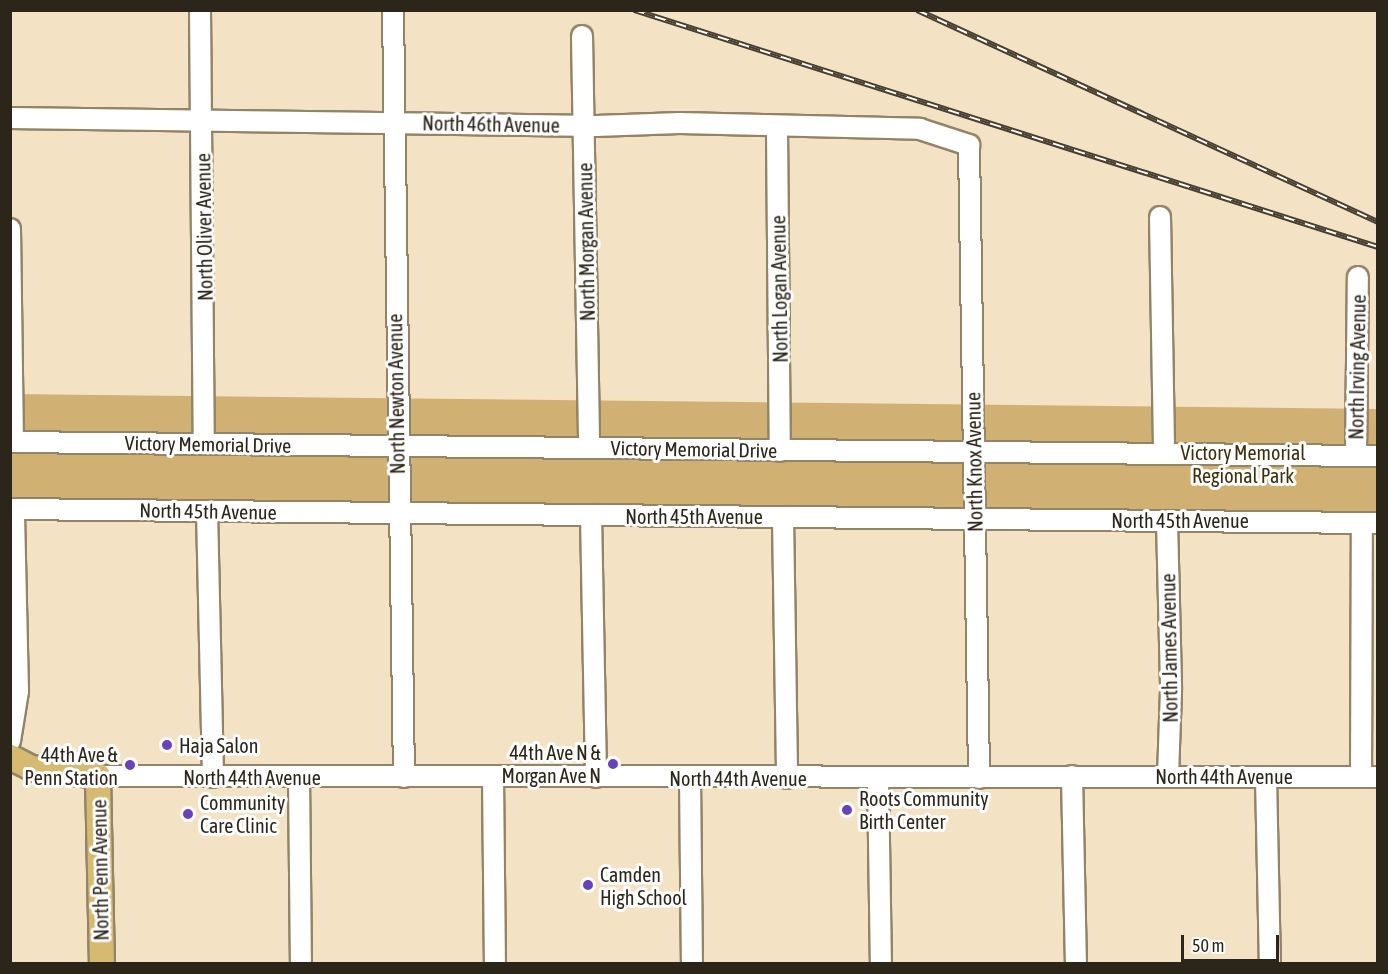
<!DOCTYPE html>
<html>
<head>
<meta charset="utf-8">
<style>
  body { margin:0 }
  #map { position:relative; width:1388px; height:974px; overflow:hidden; background:#f3e2c3; font-family:"Asap Condensed",sans-serif }
  div>[style] { position:absolute }
  [style*='--x'] { left:calc(var(--x)*1px); top:calc(var(--y)*1px); width:calc(var(--w)*1px); rotate:calc(var(--a)*1deg) }
  .green>* { inset:0; background:#d1b173 }
  .roads { filter:drop-shadow(2px 0 #938467) drop-shadow(-2px 0 #938467) drop-shadow(0 2px #938467) drop-shadow(0 -2px #938467) }
  .minor>* { height:20px; margin:-10px; padding:0 10px; transform-origin:10px; border-radius:10px; background:#fff }
  .major>* { height:24px; margin:-12px; padding:0 12px; transform-origin:12px; border-radius:12px; background:#d6ba71 }
  .rail>* { height:6px; margin-top:-3px; transform-origin:0; background:repeating-linear-gradient(90deg,#fff 0 11px,#463e30 0 22px); box-sizing:border-box; border-block:2px solid #463e30 }
  .dots>* { width:16px; height:16px; translate:-50% -50%; box-sizing:border-box; border:3px solid #fff; border-radius:50% }
  span { translate:-50% -50%; white-space:nowrap; text-align:center; line-height:1.15; -webkit-text-stroke:6px #fff; paint-order:stroke }
  .street-label { font-size:20px; color:#2c261a }
  .park-label { font-size:20px; color:#3e2f0c }
  .poi-label { font-size:20px; color:#2c261a }
  .left { translate:0 -50%; text-align:left }
  .right { translate:-100% -50%; text-align:right }
  .frame { position:absolute; inset:0; border:12px solid #2c261a; pointer-events:none }
  .scale { position:absolute; left:1181px; top:935px; width:98px; height:27px; box-sizing:border-box; border:3px solid #2c261a; border-top:0; padding-left:8px; font-size:18px; line-height:21px; white-space:nowrap; color:#2c261a; -webkit-text-stroke:4px #fff; paint-order:stroke }
</style>
</head>
<body>
<div id="map">
  <div class="green">
    <i style="clip-path:polygon(10px 394px,1377px 409px,1377px 519px,975px 514px,591px 504px,11px 502px)"></i>
  </div>
  <div class="roads">
    <div class="minor">
      <i style="--x:200;--y:10;--w:433;--a:89.5"></i>
      <i style="--x:393;--y:10;--w:767;--a:89.18"></i>
      <i style="--x:582;--y:36;--w:412;--a:89"></i>
      <i style="--x:10;--y:118;--w:586;--a:0.78"></i>
      <i style="--x:596;--y:126;--w:84;--a:-2"></i>
      <i style="--x:680;--y:123;--w:240;--a:1.4"></i>
      <i style="--x:920;--y:129;--w:52;--a:18.1"></i>
      <i style="--x:969;--y:145;--w:633;--a:89.09"></i>
      <i style="--x:777;--y:128;--w:323;--a:89.5"></i>
      <i style="--x:1160;--y:217;--w:237;--a:89"></i>
      <i style="--x:10;--y:229;--w:213;--a:89.2"></i>
      <i style="--x:10;--y:442;--w:1368;--a:0.59"></i>
      <i style="--x:1356;--y:456;--w:179;--a:-89.4"></i>
      <i style="--x:10;--y:509;--w:1368;--a:0.59"></i>
      <i style="--x:207;--y:511;--w:266;--a:88.7"></i>
      <i style="--x:591;--y:515;--w:262;--a:88.9"></i>
      <i style="--x:783;--y:517;--w:261;--a:89.1"></i>
      <i style="--x:1167;--y:521;--w:169;--a:88.6"></i>
      <i style="--x:1171;--y:690;--w:86;--a:92"></i>
      <i style="--x:10;--y:741;--w:51;--a:-80.9"></i>
      <i style="--x:18;--y:691;--w:182;--a:-91.3"></i>
      <i style="--x:98;--y:776;--w:1280;--a:0.04"></i>
      <i style="--x:1072;--y:776;--w:188;--a:88.8"></i>
      <i style="--x:299;--y:777;--w:187;--a:89.4"></i>
      <i style="--x:493;--y:777;--w:187;--a:89.4"></i>
      <i style="--x:690;--y:777;--w:187;--a:89.4"></i>
      <i style="--x:1266;--y:777;--w:187;--a:88.8"></i>
      <i style="--x:1361;--y:777;--w:254;--a:-89.8"></i>
      <i style="--x:878;--y:778;--w:186;--a:89.1"></i>
    </div>
    <div class="major">
      <i style="--x:10;--y:757;--w:25;--a:27"></i>
      <i style="--x:32;--y:768;--w:66;--a:6.9"></i>
      <i style="--x:98;--y:776;--w:188;--a:88.8"></i>
    </div>
  </div>
  <div class="rail">
    <i style="--x:634;--y:10;--w:781;--a:17.67"></i>
    <i style="--x:917;--y:10;--w:507;--a:24.7"></i>
  </div>
  <div class="dots">
    <i style="left:167px;top:745px;background:#6941ba"></i>
    <i style="left:613px;top:764px;background:#6941ba"></i>
    <i style="left:130px;top:765px;background:#6941ba"></i>
    <i style="left:847px;top:810px;background:#6941ba"></i>
    <i style="left:188px;top:814px;background:#6941ba"></i>
    <i style="left:588px;top:885px;background:#6941ba"></i>
  </div>
  <div class="street-label">
    <span style="left:491px;top:124px;rotate:1deg">North 46th Avenue</span>
    <span style="left:204px;top:227px;rotate:-91deg">North Oliver Avenue</span>
    <span style="left:586px;top:242px;rotate:-91deg">North Morgan Avenue</span>
    <span style="left:779px;top:289px;rotate:-91deg">North Logan Avenue</span>
    <span style="left:1357px;top:367px;rotate:-89deg">North Irving Avenue</span>
    <span style="left:396px;top:394px;rotate:-91deg">North Newton Avenue</span>
    <span style="left:208px;top:444px;rotate:1deg">Victory Memorial Drive</span>
    <span style="left:694px;top:449px;rotate:1deg">Victory Memorial Drive</span>
    <span style="left:974px;top:462px;rotate:-91deg">North Knox Avenue</span>
    <span style="left:208px;top:511px;rotate:1deg">North 45th Avenue</span>
    <span style="left:694px;top:516px">North 45th Avenue</span>
    <span style="left:1180px;top:520px">North 45th Avenue</span>
    <span style="left:1169px;top:648px;rotate:-91deg">North James Avenue</span>
    <span style="left:1224px;top:776px">North 44th Avenue</span>
    <span style="left:252px;top:777px">North 44th Avenue</span>
    <span style="left:738px;top:778px">North 44th Avenue</span>
    <span style="left:100px;top:870px;rotate:-91deg">North Penn Avenue</span>
  </div>
  <div class="park-label">
    <span style="left:1243px;top:464px">Victory Memorial<br>Regional Park</span>
  </div>
  <div class="poi-label">
    <span class="left" style="left:179px;top:745px">Haja Salon</span>
    <span class="right" style="left:601px;top:764px">44th Ave N &amp;<br>Morgan Ave N</span>
    <span class="right" style="left:118px;top:766px">44th Ave &amp;<br>Penn Station</span>
    <span class="left" style="left:859px;top:810px">Roots Community<br>Birth Center</span>
    <span class="left" style="left:200px;top:814px">Community<br>Care Clinic</span>
    <span class="left" style="left:600px;top:886px">Camden<br>High School</span>
  </div>
  <div class="frame"></div>
  <div class="scale">50 m</div>
</div>
</body>
</html>
